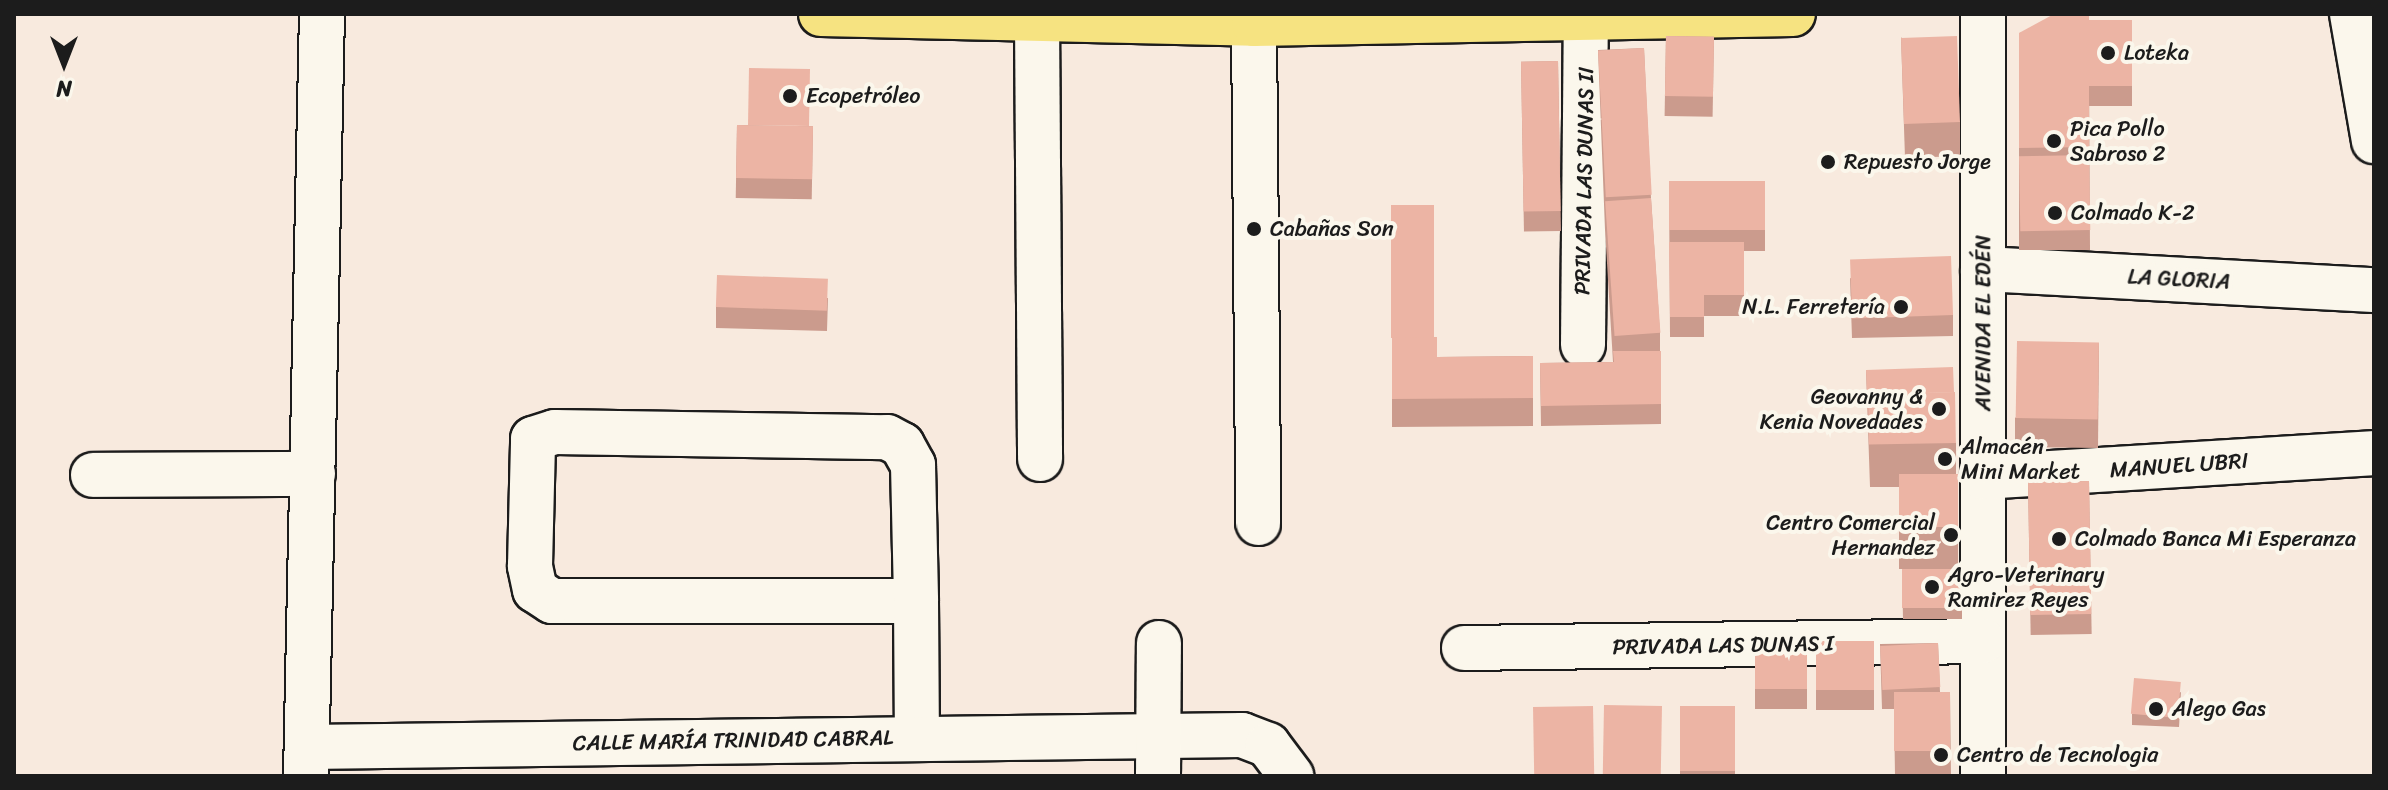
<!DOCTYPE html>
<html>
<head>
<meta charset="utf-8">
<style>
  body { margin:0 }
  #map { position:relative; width:2388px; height:790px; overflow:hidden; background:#f8eade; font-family:Sriracha,sans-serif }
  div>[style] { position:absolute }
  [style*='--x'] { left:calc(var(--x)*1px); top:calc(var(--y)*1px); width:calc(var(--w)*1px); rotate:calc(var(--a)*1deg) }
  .roads { filter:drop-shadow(2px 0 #1c1c1c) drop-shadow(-2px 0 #1c1c1c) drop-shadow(0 2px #1c1c1c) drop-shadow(0 -2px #1c1c1c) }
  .minor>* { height:44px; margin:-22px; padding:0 22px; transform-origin:22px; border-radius:22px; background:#fbf7ec }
  .major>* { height:44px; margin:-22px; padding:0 22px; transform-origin:22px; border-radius:22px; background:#f6e381 }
  .wall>* { inset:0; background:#cb9b8d; transform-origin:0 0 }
  .building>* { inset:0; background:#ecb4a4; transform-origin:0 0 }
  .dots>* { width:22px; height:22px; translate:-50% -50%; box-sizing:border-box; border:4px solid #fbf7ec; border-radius:50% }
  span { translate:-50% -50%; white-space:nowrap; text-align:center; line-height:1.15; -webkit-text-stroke:8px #fbf7ec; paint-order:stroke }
  .poi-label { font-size:22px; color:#1c1c1c }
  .left { translate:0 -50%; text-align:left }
  .right { translate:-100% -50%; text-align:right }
  .street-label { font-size:22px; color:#1c1c1c }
  .frame { position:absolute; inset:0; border:16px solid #1c1c1c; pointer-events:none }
  .north { position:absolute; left:24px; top:24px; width:80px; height:80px; -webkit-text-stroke:6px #fbf7ec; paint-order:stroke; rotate:180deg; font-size:22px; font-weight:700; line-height:32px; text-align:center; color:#1c1c1c }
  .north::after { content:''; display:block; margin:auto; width:28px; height:36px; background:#1c1c1c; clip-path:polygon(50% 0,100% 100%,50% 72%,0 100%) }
</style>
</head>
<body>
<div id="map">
  <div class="roads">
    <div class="minor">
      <i style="--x:1983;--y:14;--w:762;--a:90"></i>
      <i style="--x:2352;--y:14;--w:129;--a:80.2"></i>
      <i style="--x:1037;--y:19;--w:440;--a:89.6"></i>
      <i style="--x:1254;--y:24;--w:499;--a:89.5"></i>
      <i style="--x:1983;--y:269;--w:392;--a:3.1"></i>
      <i style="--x:1583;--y:345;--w:327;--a:-89.5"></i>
      <i style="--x:93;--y:475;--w:220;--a:-0.3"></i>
      <i style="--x:1983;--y:477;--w:392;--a:-3.5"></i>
      <i style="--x:916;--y:601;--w:364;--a:180"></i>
      <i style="--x:552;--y:601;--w:20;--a:-147"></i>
      <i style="--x:535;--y:590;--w:25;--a:-102"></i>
      <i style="--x:530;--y:566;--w:127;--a:-88.6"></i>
      <i style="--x:533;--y:439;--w:23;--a:-18"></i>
      <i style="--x:555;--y:432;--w:332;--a:0.9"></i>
      <i style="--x:887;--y:437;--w:17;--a:28"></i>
      <i style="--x:902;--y:445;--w:23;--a:61"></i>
      <i style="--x:913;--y:465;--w:136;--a:88.7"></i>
      <i style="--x:916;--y:601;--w:136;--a:89.6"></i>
      <i style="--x:1464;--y:648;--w:519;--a:-0.77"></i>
      <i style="--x:307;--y:747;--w:935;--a:-0.74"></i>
      <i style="--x:1242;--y:735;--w:28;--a:21"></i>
      <i style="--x:1268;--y:745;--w:39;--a:53"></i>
      <i style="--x:306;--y:776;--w:762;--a:-88.8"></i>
      <i style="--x:1158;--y:776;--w:133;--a:-89.6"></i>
    </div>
    <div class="major">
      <i style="--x:821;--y:14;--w:433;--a:1.3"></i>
      <i style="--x:1254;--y:24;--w:539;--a:-1.06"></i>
    </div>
  </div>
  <div class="wall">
    <i style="clip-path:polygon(2089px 20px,2132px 20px,2132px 106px,2089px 106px,2089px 67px,2090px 250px,2019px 250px,2019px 33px)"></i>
    <i style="left:1666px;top:36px;width:48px;height:80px;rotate:1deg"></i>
    <i style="clip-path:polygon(1901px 37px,1960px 122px,1960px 156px,1905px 158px)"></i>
    <i style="clip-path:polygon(1644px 48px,1651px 198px,1660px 333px,1660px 351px,1661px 351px,1661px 424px,1541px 426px,1540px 363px,1613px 362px,1605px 230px,1598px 50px)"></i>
    <i style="left:1558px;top:61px;width:170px;height:37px;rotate:89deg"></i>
    <i style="left:737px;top:125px;width:76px;height:73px;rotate:1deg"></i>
    <i style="clip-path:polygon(1669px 181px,1765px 181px,1765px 251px,1744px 251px,1744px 316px,1704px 316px,1704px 337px,1670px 337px)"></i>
    <i style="clip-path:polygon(1850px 278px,1953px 315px,1953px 336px,1852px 338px)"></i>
    <i style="clip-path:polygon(828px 298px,827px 331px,716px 328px,716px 307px)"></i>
    <i style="clip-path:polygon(1436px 337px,1437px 357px,1533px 356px,1533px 426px,1392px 427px,1392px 338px)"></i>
    <i style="clip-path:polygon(2099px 343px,2098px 448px,2015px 447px,2015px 418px)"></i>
    <i style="clip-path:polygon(1866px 370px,1956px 443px,1956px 474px,1958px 474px,1958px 569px,1962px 569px,1962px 619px,1903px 619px,1902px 569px,1899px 569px,1899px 487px,1870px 487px)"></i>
    <i style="left:2089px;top:481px;width:153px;height:61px;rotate:89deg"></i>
    <i style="left:1816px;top:641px;width:58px;height:69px"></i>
    <i style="clip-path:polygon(1938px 643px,1940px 692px,1950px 692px,1951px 776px,1895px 776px,1894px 709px,1882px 709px,1880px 644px)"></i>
    <i style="left:1755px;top:646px;width:52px;height:63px"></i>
    <i style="clip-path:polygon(2181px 692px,2179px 727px,2132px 725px,2132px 714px)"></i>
    <i style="left:1680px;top:706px;width:55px;height:70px"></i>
  </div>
  <div class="building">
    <i style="clip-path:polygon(2054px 14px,2089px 14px,2089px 147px,2019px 148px,2019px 33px)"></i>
    <i style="left:2089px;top:20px;width:43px;height:66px"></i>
    <i style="left:1666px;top:36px;width:48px;height:60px;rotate:1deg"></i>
    <i style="left:1957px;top:36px;width:86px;height:56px;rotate:88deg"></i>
    <i style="left:1644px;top:48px;width:147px;height:46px;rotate:87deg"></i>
    <i style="left:1558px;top:61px;width:150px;height:37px;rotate:89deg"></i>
    <i style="left:749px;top:68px;width:61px;height:57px;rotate:1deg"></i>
    <i style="left:737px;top:125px;width:76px;height:53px;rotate:1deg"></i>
    <i style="left:2089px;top:155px;width:75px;height:70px;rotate:89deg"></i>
    <i style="left:1669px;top:181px;width:96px;height:49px"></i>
    <i style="left:1651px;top:198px;width:135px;height:46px;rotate:86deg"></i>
    <i style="left:1391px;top:205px;width:43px;height:133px"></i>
    <i style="clip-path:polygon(1669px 242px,1744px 242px,1744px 295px,1704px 295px,1704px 317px,1670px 317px)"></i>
    <i style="left:1951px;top:256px;width:59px;height:101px;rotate:88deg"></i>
    <i style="left:717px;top:275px;width:111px;height:32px;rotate:2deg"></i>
    <i style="clip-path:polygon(1437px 337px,1437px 357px,1533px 356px,1533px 398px,1392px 399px,1392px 338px)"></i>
    <i style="left:2017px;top:341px;width:82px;height:77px;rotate:1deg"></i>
    <i style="clip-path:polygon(1613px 351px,1661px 351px,1661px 404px,1541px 406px,1540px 363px,1614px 362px)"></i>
    <i style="clip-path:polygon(1953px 367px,1954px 392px,1868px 395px,1868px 417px,1866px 370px)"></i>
    <i style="left:1955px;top:392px;width:51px;height:87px;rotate:89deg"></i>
    <i style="left:1899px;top:474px;width:59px;height:53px"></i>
    <i style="left:2089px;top:481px;width:133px;height:61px;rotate:89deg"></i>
    <i style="left:1902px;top:569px;width:60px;height:39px"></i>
    <i style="left:1816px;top:641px;width:58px;height:49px"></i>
    <i style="left:1938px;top:643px;width:44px;height:58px;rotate:87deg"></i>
    <i style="left:1755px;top:646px;width:52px;height:43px"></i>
    <i style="left:2134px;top:678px;width:47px;height:36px;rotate:5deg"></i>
    <i style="left:1894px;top:692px;width:56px;height:59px"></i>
    <i style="left:1604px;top:705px;width:58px;height:71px;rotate:1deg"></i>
    <i style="left:1593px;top:706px;width:70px;height:60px;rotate:89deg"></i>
    <i style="left:1680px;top:706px;width:55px;height:65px"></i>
  </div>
  <div class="dots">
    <i style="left:2108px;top:53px;background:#1c1c1c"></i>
    <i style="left:790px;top:96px;background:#1c1c1c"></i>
    <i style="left:2054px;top:141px;background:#1c1c1c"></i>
    <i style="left:1828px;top:162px;background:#1c1c1c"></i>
    <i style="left:2055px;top:213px;background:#1c1c1c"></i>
    <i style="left:1254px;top:229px;background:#1c1c1c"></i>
    <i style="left:1901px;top:307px;background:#1c1c1c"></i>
    <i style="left:1939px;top:409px;background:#1c1c1c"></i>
    <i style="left:1945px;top:459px;background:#1c1c1c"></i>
    <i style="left:1951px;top:535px;background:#1c1c1c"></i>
    <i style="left:2059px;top:539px;background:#1c1c1c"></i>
    <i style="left:1932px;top:587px;background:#1c1c1c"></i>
    <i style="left:2156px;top:709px;background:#1c1c1c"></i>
    <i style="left:1941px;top:755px;background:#1c1c1c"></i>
  </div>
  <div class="poi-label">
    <span class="left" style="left:2124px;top:53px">Loteka</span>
    <span class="left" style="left:806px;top:96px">Ecopetróleo</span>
    <span class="left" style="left:2070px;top:141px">Pica Pollo<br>Sabroso 2</span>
    <span class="left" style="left:1844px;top:162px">Repuesto Jorge</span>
    <span class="left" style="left:2071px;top:213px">Colmado K-2</span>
    <span class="left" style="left:1270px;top:229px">Cabañas Son</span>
    <span class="right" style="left:1885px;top:307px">N.L. Ferretería</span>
    <span class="right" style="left:1923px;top:409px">Geovanny &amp;<br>Kenia Novedades</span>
    <span class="left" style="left:1961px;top:459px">Almacén<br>Mini Market</span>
    <span class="right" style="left:1935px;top:535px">Centro Comercial<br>Hernandez</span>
    <span class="left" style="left:2075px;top:539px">Colmado Banca Mi Esperanza</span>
    <span class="left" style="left:1948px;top:587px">Agro-Veterinary<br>Ramirez Reyes</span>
    <span class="left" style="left:2172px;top:709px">Alego Gas</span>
    <span class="left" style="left:1957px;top:755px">Centro de Tecnologia</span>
  </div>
  <div class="street-label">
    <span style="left:1584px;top:181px;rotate:-89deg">PRIVADA LAS DUNAS II</span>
    <span style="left:2179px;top:279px;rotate:3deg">LA GLORIA</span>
    <span style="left:1983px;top:323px;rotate:-90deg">AVENIDA EL EDÉN</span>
    <span style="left:2179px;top:465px;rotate:-4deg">MANUEL UBRI</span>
    <span style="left:1723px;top:645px;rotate:-1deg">PRIVADA LAS DUNAS I</span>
    <span style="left:733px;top:740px;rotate:-1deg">CALLE MARÍA TRINIDAD CABRAL</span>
  </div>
  <div class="frame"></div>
  <div class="north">N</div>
</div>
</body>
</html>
